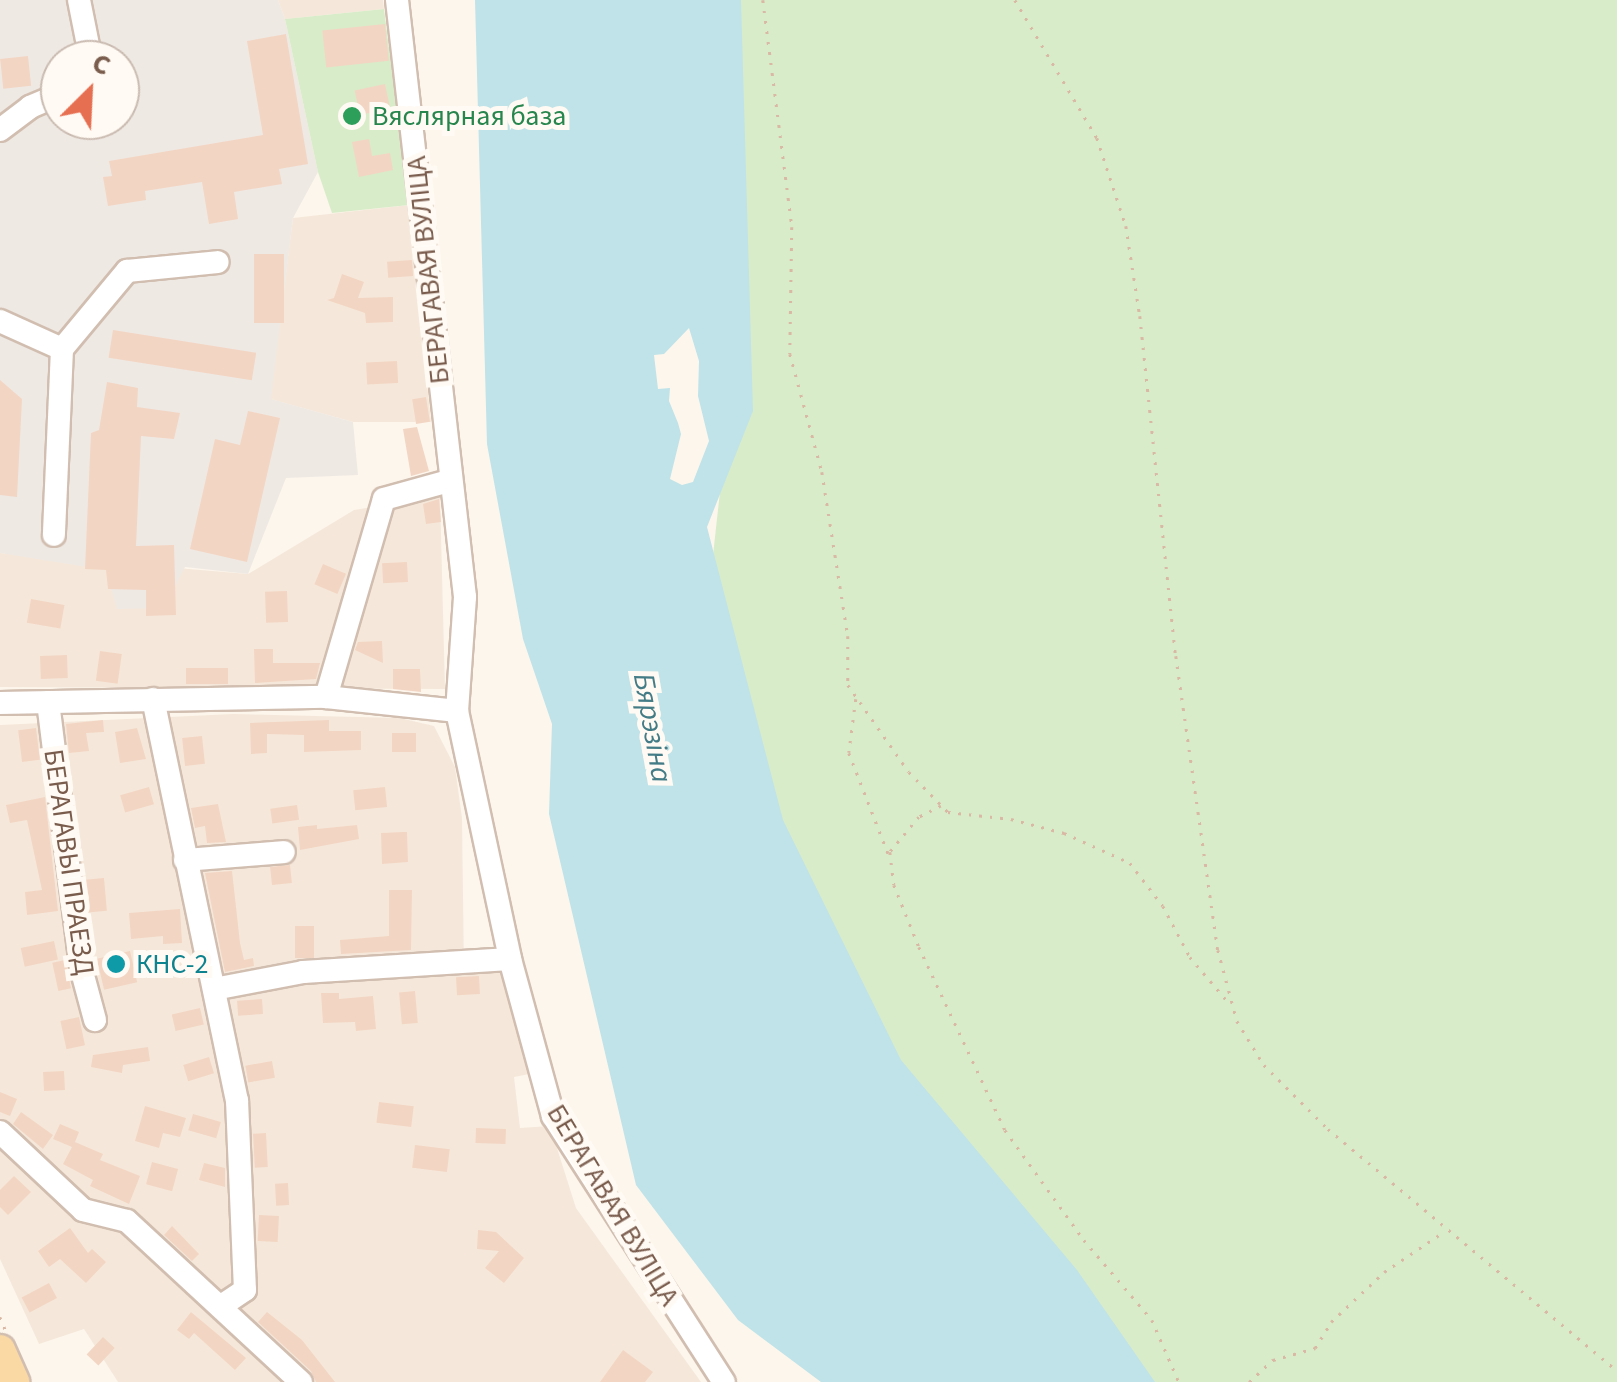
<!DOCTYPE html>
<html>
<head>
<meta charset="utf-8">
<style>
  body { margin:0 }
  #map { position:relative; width:1617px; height:1382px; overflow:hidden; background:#fdf6ec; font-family:"Source Sans 3",sans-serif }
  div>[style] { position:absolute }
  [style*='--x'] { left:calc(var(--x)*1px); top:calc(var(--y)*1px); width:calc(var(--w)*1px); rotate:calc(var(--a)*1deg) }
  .residential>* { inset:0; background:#f5e8da }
  .industrial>* { inset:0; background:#efe9e4 }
  .green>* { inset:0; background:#d8ecc9 }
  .water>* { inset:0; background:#bfe3e8 }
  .building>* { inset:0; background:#f3d5c3; transform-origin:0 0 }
  .path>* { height:2.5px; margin-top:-1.25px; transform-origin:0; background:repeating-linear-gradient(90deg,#d9b8a5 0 2.5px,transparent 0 10.5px) }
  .roads { filter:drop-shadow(2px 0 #d1beb0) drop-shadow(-2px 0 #d1beb0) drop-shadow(0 2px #d1beb0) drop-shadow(0 -2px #d1beb0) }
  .minor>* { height:22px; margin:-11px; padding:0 11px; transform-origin:11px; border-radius:11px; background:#fff }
  .major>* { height:30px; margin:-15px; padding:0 15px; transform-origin:15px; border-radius:15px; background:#fbd9a5 }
  .dots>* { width:28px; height:28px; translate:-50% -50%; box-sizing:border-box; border:5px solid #fffaf3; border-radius:50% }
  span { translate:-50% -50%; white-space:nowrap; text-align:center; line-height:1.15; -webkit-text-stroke:10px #fffaf3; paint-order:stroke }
  .leisure-label { font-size:28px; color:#27864d }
  .left { translate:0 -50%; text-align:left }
  .street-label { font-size:28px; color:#7a5c4d }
  .culture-label { font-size:28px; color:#0d838f }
  .water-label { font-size:30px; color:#437c86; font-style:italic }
  .north { position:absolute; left:40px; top:40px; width:100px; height:100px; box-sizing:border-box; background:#fffaf3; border:2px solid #cabbb1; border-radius:50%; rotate:24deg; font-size:28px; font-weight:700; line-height:40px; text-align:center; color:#7a5c4d }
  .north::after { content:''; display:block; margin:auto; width:35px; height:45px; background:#e76f51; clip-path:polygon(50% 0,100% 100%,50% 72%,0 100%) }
</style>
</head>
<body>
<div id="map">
  <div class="residential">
    <i style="clip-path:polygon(278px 0,383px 0,384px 9px,285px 19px)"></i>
    <i style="clip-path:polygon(409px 205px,431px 422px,353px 422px,270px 399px,293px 218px)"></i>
    <i style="clip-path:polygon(440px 496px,445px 689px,0 687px,0 553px,248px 574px,354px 510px)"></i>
    <i style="clip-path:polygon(233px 714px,400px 718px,434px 726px,455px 767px,462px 818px,464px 971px,503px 967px,534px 1073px,514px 1077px,520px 1128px,550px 1126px,576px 1208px,701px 1382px,118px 1382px,84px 1329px,39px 1344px,0 1259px,0 725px)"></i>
  </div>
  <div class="industrial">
    <i style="clip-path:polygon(evenodd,0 0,278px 0,285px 19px,318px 172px,293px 218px,271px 399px,353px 422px,358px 475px,286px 478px,248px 574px,185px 567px,164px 608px,117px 609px,106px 570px,0 553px,0 0,60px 60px,120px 60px,120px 120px,60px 120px,60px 60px)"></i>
  </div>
  <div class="green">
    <i style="clip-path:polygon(722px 0,1617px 0,1617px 1382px,1133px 1382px,889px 1061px,770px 818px,713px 555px,735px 356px)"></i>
    <i style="clip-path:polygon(384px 9px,409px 205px,332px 213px,318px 172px,285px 19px)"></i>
  </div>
  <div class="water">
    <i style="clip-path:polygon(evenodd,475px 0,741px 0,753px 411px,707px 527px,783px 820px,901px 1060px,1077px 1270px,1155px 1382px,821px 1382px,738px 1320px,636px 1185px,549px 814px,552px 724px,523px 639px,487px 444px,475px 0,689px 328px,699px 361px,698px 396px,709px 441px,693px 482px,682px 485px,670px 479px,681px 434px,678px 423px,669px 401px,670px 388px,658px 389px,654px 355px,664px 354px,689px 328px)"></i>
  </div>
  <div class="building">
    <i style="left:385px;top:24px;width:37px;height:63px;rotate:84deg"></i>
    <i style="clip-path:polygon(286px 34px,308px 164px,279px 169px,282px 184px,234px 192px,238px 219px,209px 224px,202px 182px,145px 191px,146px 200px,108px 206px,103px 177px,112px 176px,109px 161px,263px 135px,247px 41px)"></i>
    <i style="left:28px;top:56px;width:30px;height:28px;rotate:84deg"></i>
    <i style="left:385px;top:84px;width:25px;height:31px;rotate:78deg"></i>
    <i style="clip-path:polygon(369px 139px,372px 156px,390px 153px,393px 170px,359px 177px,352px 142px)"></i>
    <i style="left:254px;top:254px;width:30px;height:69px"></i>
    <i style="left:412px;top:260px;width:16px;height:25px;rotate:86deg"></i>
    <i style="clip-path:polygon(342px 274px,364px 282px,358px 298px,393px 297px,393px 322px,366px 323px,365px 313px,327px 300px,334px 298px)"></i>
    <i style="left:113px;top:330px;width:145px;height:28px;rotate:9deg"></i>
    <i style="left:397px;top:361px;width:22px;height:31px;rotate:87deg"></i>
    <i style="clip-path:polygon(0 380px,22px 399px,17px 497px,0 495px)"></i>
    <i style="clip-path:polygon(107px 382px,138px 388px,137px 407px,180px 413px,174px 439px,141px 436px,136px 546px,174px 545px,176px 615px,146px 616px,146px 590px,108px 589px,106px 570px,85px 569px,91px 433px,99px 430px)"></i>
    <i style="left:426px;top:397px;width:25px;height:14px;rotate:81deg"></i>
    <i style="clip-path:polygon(248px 411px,280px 418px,247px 562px,190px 549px,215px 439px,240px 445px)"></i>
    <i style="clip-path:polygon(417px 427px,429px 471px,411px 476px,403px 429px)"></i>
    <i style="clip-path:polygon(439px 499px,441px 522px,426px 524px,423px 504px)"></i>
    <i style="left:407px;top:562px;width:20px;height:25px;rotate:87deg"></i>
    <i style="left:323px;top:564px;width:25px;height:22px;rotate:23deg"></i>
    <i style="left:287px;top:591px;width:31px;height:22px;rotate:88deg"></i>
    <i style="left:31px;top:599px;width:34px;height:24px;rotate:10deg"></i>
    <i style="clip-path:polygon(382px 641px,383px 663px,355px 650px,358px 642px)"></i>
    <i style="clip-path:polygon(254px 649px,273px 649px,273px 663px,320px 663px,316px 679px,255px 683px)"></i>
    <i style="left:100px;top:651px;width:22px;height:30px;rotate:8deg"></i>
    <i style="left:67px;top:655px;width:23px;height:27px;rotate:88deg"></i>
    <i style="left:228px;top:668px;width:16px;height:42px;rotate:90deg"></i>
    <i style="clip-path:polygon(393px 669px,420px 669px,421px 692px,393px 689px)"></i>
    <i style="clip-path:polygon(103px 720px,104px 732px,86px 733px,89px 751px,69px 753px,66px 724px)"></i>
    <i style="clip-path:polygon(329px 720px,329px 731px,361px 731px,361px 750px,304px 752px,304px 735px,267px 734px,267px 753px,251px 754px,250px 723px)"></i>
    <i style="left:36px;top:728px;width:32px;height:18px;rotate:83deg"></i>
    <i style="clip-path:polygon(137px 728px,146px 759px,120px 763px,115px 732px)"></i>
    <i style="left:392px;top:733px;width:24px;height:19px"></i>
    <i style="left:202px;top:736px;width:28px;height:20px;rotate:84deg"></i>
    <i style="left:149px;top:787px;width:18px;height:30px;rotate:74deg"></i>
    <i style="left:385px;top:787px;width:20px;height:32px;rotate:84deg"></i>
    <i style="clip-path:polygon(45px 797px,58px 911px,27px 915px,25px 892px,42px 890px,27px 820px,10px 823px,6px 805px)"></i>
    <i style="clip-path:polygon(218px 804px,226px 842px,207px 843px,205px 826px,195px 828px,191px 808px)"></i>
    <i style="left:297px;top:805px;width:15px;height:27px;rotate:82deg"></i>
    <i style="clip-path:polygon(317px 825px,317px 829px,357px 825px,359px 839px,300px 850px,298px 827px)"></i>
    <i style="clip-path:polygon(403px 832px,407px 832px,408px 862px,382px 864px,381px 833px)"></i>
    <i style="left:290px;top:865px;width:18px;height:20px;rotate:84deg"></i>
    <i style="clip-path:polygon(232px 871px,240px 943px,244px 960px,253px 958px,254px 966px,225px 972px,205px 873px)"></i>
    <i style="left:104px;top:878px;width:33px;height:19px;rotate:85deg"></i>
    <i style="clip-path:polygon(389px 890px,412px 890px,411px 950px,341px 954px,340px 940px,389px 936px)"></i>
    <i style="clip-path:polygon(180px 909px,182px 943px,163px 944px,163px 936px,131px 939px,129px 913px)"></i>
    <i style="left:295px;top:926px;width:19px;height:32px"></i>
    <i style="left:54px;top:941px;width:19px;height:34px;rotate:78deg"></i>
    <i style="left:130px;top:951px;width:32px;height:34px;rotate:77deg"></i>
    <i style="left:65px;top:960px;width:29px;height:13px;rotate:78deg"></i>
    <i style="left:479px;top:976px;width:18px;height:23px;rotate:87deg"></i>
    <i style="left:415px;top:991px;width:32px;height:16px;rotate:85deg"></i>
    <i style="clip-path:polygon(321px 993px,339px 993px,339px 999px,373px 996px,376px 1029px,356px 1031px,355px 1022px,323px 1023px)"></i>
    <i style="left:262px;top:999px;width:15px;height:25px;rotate:86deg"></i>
    <i style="left:200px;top:1008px;width:17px;height:29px;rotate:77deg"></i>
    <i style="left:79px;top:1017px;width:29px;height:19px;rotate:78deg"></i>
    <i style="clip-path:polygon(148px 1047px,150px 1061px,123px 1065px,122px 1073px,91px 1067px,93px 1055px)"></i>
    <i style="left:209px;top:1057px;width:17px;height:27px;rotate:73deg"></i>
    <i style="left:272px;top:1061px;width:17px;height:27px;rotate:80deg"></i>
    <i style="left:64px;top:1071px;width:19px;height:21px;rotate:87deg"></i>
    <i style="clip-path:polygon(0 1092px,17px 1099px,10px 1116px,0 1112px)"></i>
    <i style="left:379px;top:1102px;width:35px;height:21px;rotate:7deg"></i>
    <i style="clip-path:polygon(145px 1106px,186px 1118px,180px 1137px,163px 1133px,159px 1148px,135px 1141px)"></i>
    <i style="clip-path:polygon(21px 1112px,53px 1135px,43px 1149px,13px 1124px)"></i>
    <i style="left:193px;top:1114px;width:29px;height:17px;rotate:16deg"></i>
    <i style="clip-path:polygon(60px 1124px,79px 1132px,73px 1147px,75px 1142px,103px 1154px,100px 1160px,140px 1176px,129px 1204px,90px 1186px,93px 1180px,63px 1164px,72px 1147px,53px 1139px)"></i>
    <i style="left:476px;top:1128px;width:30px;height:15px;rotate:2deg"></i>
    <i style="left:266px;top:1133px;width:34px;height:13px;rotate:87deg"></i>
    <i style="left:415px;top:1145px;width:35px;height:23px;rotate:7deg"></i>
    <i style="left:152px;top:1162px;width:27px;height:23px;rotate:15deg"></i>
    <i style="clip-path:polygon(204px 1163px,225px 1168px,225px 1187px,199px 1180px)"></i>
    <i style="clip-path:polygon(14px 1176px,31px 1192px,8px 1215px,0 1207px,0 1190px)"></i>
    <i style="left:288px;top:1183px;width:22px;height:13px;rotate:87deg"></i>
    <i style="left:259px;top:1215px;width:20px;height:26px;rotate:3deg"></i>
    <i style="clip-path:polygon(172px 1226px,199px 1254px,192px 1261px,164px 1235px)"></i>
    <i style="clip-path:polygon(70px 1228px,88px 1253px,92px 1249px,106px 1262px,86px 1283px,60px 1259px,49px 1267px,38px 1251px)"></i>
    <i style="clip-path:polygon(478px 1230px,496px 1232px,524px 1258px,504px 1283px,485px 1268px,499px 1251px,477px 1249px)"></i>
    <i style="left:49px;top:1283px;width:17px;height:31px;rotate:62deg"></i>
    <i style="clip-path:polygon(191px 1312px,246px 1358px,235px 1370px,194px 1333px,189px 1339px,177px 1330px)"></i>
    <i style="clip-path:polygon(267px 1312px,302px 1340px,335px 1382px,316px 1382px,311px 1371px,258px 1322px)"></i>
    <i style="left:103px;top:1337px;width:16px;height:24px;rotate:43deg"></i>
    <i style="clip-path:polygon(623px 1350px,653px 1372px,645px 1382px,600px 1382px)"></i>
  </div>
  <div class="path">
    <i style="--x:763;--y:0;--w:229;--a:82.7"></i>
    <i style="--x:792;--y:227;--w:127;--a:90.9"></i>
    <i style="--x:790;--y:354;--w:122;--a:74.8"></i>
    <i style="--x:822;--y:472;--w:166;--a:81"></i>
    <i style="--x:848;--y:636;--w:49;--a:90"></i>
    <i style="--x:848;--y:685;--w:106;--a:55"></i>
    <i style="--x:909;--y:772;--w:56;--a:45.7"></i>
    <i style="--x:948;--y:812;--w:63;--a:6.3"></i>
    <i style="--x:1011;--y:819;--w:55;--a:14.8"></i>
    <i style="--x:1064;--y:833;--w:72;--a:24.4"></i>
    <i style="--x:1130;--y:863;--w:54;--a:52.5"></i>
    <i style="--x:1163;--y:906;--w:58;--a:62.1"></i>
    <i style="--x:1190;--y:957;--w:60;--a:49.7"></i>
    <i style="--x:1015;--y:0;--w:161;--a:59.3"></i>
    <i style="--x:1097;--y:138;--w:93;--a:71.8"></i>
    <i style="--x:1126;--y:226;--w:91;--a:81.2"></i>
    <i style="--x:1140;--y:316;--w:342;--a:84"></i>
    <i style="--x:1176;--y:656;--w:297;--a:81.9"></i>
    <i style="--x:1218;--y:950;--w:73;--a:75"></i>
    <i style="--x:1237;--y:1021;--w:52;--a:58.5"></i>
    <i style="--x:1264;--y:1065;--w:91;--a:45"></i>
    <i style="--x:1328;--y:1129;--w:377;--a:39.9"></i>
    <i style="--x:856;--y:699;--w:54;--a:97.4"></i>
    <i style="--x:849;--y:753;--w:113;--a:68.7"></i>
    <i style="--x:941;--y:806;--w:25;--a:153"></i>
    <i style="--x:919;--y:817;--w:45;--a:129.6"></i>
    <i style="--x:890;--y:852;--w:33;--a:83"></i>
    <i style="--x:894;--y:885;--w:67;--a:68"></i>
    <i style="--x:919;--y:947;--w:202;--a:64.8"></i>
    <i style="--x:1005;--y:1130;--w:135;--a:54.3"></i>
    <i style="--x:1084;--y:1240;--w:105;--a:49.6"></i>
    <i style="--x:1152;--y:1320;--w:68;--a:66.5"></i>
    <i style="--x:0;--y:1317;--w:13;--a:67"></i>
    <i style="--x:1249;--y:1382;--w:33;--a:-43"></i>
    <i style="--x:1273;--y:1360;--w:44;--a:-15.9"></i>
    <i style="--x:1315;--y:1348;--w:31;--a:-58"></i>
    <i style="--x:1331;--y:1322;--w:73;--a:-43.3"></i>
    <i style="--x:1384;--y:1272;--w:73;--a:-33.9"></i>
  </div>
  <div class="roads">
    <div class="minor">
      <i style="--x:79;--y:0;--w:61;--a:78.7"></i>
      <i style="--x:397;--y:0;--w:601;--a:83.5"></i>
      <i style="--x:465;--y:597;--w:114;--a:94"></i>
      <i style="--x:457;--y:711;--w:254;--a:77.9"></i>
      <i style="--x:510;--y:959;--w:163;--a:74.7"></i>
      <i style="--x:553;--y:1116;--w:316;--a:57.3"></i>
      <i style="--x:0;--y:130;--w:38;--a:-37"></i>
      <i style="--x:30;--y:107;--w:33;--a:-23"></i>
      <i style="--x:0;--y:321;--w:68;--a:24.3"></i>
      <i style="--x:62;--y:349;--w:186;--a:92.5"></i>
      <i style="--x:62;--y:349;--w:102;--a:-50.2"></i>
      <i style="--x:127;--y:271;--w:91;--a:-5.6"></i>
      <i style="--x:326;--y:697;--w:206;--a:-73.7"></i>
      <i style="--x:384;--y:499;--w:67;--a:-15.5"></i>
      <i style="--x:153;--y:699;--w:410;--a:78.2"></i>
      <i style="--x:237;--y:1100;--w:190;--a:87.6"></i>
      <i style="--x:245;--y:1290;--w:29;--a:146"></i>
      <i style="--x:48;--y:702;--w:268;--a:82.9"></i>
      <i style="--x:81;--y:968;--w:54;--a:74.9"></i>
      <i style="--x:0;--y:703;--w:326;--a:-1.1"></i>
      <i style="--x:326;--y:697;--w:132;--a:6.1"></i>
      <i style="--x:185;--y:860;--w:99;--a:-4.6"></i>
      <i style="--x:214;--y:989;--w:91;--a:-10.8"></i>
      <i style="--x:303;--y:972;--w:207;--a:-3.6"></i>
      <i style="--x:0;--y:1132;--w:114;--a:43.2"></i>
      <i style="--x:83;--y:1210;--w:45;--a:14"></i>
      <i style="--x:127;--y:1221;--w:237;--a:42.8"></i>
    </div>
    <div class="major">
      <i style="--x:0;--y:1350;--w:35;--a:66"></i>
    </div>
  </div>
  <div class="dots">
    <i style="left:352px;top:116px;background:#2e9e5b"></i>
    <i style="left:116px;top:964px;background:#0f9aa8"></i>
  </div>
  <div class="leisure-label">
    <span class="left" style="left:372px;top:116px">Вяслярная база</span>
  </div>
  <div class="street-label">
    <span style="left:428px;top:270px;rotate:-96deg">БЕРАГАВАЯ ВУЛІЦА</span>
    <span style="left:69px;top:862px;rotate:82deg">БЕРАГАВЫ ПРАЕЗД</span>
    <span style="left:613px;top:1205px;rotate:59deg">БЕРАГАВАЯ ВУЛІЦА</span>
  </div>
  <div class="culture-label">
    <span class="left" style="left:136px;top:964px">КНС-2</span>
  </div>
  <div class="water-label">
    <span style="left:652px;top:728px;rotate:80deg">Бярэзіна</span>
  </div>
  <div class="north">С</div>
</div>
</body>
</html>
